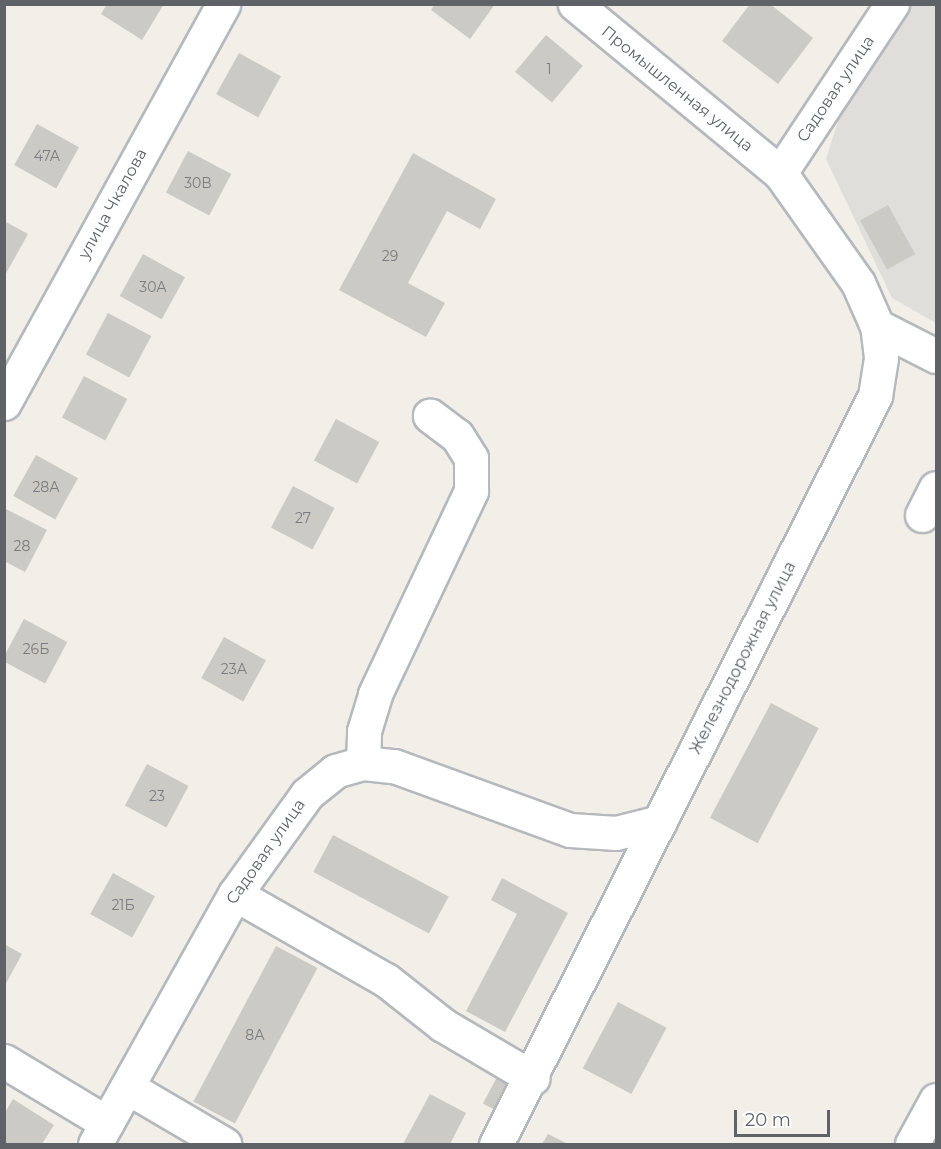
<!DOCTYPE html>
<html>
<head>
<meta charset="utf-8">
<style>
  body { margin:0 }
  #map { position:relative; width:941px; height:1149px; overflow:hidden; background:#f1efe8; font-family:Montserrat,sans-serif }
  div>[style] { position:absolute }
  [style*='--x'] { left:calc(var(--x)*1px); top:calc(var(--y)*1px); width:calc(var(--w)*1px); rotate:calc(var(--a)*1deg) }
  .industrial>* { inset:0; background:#e0deda }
  .building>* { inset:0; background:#cccac5; transform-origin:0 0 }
  .roads { filter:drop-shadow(2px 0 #b5b8bc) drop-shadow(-2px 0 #b5b8bc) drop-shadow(0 2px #b5b8bc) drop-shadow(0 -2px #b5b8bc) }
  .minor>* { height:33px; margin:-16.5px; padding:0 16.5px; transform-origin:16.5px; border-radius:16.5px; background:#fff }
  span { translate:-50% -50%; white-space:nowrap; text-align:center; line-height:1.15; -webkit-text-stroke:5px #fff; paint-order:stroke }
  .number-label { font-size:14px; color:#7a7d7f }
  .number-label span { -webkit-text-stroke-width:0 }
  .street-label { font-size:16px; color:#5f6368 }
  .frame { position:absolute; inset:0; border:6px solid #5f6368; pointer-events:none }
  .scale { position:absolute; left:734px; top:1110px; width:96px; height:27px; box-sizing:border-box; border:3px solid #5f6368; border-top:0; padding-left:8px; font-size:18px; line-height:21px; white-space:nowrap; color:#5f6368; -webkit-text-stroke:4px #fff; paint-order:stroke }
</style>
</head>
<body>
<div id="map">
  <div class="industrial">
    <i style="clip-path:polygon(908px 5px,936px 5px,936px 323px,892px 298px,826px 159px,844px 102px)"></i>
  </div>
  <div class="building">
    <i style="clip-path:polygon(107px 4px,164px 4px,142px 40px,101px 14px)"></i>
    <i style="clip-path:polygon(435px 4px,495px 4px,470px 39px,431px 10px)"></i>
    <i style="clip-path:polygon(750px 4px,770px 4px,813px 38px,778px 84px,722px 41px)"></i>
    <i style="left:546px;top:35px;width:48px;height:48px;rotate:40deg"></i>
    <i style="left:239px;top:53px;width:48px;height:47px;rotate:29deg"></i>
    <i style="left:37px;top:124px;width:48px;height:47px;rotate:29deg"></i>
    <i style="left:188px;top:151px;width:49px;height:47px;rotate:28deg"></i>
    <i style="clip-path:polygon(413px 153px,496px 199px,480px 229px,447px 211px,408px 283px,445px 303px,426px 337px,339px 290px)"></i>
    <i style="left:888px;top:205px;width:56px;height:32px;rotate:61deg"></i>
    <i style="clip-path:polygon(4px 221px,28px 234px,4px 277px)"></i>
    <i style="left:143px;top:254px;width:48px;height:48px;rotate:29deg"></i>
    <i style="left:108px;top:313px;width:49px;height:47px;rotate:28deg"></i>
    <i style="left:84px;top:376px;width:49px;height:47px;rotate:28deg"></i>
    <i style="left:336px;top:419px;width:49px;height:47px;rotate:28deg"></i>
    <i style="left:36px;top:455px;width:48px;height:47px;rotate:29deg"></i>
    <i style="left:293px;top:486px;width:47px;height:47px;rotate:28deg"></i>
    <i style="clip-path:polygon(4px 508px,47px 530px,25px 572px,4px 561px)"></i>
    <i style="left:24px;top:619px;width:49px;height:47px;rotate:28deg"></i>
    <i style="left:224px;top:637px;width:48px;height:47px;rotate:29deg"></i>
    <i style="left:771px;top:703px;width:54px;height:130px;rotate:28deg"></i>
    <i style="left:147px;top:764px;width:47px;height:47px;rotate:28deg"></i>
    <i style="left:333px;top:835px;width:131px;height:42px;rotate:28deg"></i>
    <i style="left:113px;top:873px;width:48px;height:47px;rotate:29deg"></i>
    <i style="clip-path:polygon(502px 878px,568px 913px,505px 1032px,466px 1011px,517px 914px,491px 900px)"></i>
    <i style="clip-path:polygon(4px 944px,22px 954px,4px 987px)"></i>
    <i style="left:276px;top:946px;width:47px;height:176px;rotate:28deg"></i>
    <i style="left:618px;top:1002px;width:55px;height:75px;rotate:28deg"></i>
    <i style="left:497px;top:1077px;width:21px;height:30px;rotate:28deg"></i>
    <i style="clip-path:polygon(430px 1094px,466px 1113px,450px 1144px,403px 1144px)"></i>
    <i style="clip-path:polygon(13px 1099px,54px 1125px,42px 1144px,4px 1144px,4px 1114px)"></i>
    <i style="clip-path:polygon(548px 1134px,568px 1144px,542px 1144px)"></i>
  </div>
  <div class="roads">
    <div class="minor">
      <i style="--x:780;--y:173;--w:203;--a:-56.5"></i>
      <i style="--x:877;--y:326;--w:66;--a:27"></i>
      <i style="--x:4;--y:403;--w:455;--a:-61.2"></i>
      <i style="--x:922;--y:515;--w:30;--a:-63"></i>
      <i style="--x:363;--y:763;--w:32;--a:-88"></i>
      <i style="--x:364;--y:731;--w:39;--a:-73"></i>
      <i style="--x:375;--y:694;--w:225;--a:-64.7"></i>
      <i style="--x:471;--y:491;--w:33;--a:-90"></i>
      <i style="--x:471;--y:458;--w:26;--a:-122"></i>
      <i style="--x:457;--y:436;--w:34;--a:-143"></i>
      <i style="--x:235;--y:894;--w:174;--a:29.7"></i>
      <i style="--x:386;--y:980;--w:73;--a:38.3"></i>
      <i style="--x:443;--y:1025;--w:104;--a:30.5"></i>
      <i style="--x:4;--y:1061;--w:120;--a:31"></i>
      <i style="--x:127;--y:1087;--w:113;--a:30.4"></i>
      <i style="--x:95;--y:1144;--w:287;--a:-60.8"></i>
      <i style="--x:235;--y:894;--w:123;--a:-54.2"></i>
      <i style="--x:307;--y:794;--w:36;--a:-39"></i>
      <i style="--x:335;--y:771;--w:29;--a:-16"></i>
      <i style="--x:363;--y:763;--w:31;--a:6"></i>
      <i style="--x:394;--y:766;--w:187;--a:20"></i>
      <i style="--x:570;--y:830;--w:46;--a:3.7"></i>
      <i style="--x:616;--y:833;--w:45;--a:-14"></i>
      <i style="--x:496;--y:1144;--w:839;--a:-63.13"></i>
      <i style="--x:875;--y:396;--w:39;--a:-81"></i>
      <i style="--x:881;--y:357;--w:31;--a:-97"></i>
      <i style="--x:877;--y:326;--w:47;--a:-113.8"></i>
      <i style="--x:858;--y:283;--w:135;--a:-125.3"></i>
      <i style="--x:780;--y:173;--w:266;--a:-140.5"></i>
      <i style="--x:912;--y:1144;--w:50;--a:-61.4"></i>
    </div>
  </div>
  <div class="number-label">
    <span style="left:549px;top:69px">1</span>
    <span style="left:47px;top:156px">47А</span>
    <span style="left:198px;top:183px">30В</span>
    <span style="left:390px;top:256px">29</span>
    <span style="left:153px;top:287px">30А</span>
    <span style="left:46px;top:487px">28А</span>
    <span style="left:303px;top:518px">27</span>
    <span style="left:22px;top:546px">28</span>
    <span style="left:36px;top:649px">26Б</span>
    <span style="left:234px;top:669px">23А</span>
    <span style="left:157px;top:796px">23</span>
    <span style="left:123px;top:905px">21Б</span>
    <span style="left:255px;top:1035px">8А</span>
  </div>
  <div class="street-label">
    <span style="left:677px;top:89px;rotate:39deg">Промышленная улица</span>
    <span style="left:836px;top:89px;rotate:-56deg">Садовая улица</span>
    <span style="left:113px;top:204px;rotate:-61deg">улица Чкалова</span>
    <span style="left:743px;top:658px;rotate:-63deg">Железнодорожная улица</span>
    <span style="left:266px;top:852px;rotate:-55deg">Садовая улица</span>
  </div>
  <div class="frame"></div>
  <div class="scale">20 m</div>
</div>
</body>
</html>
